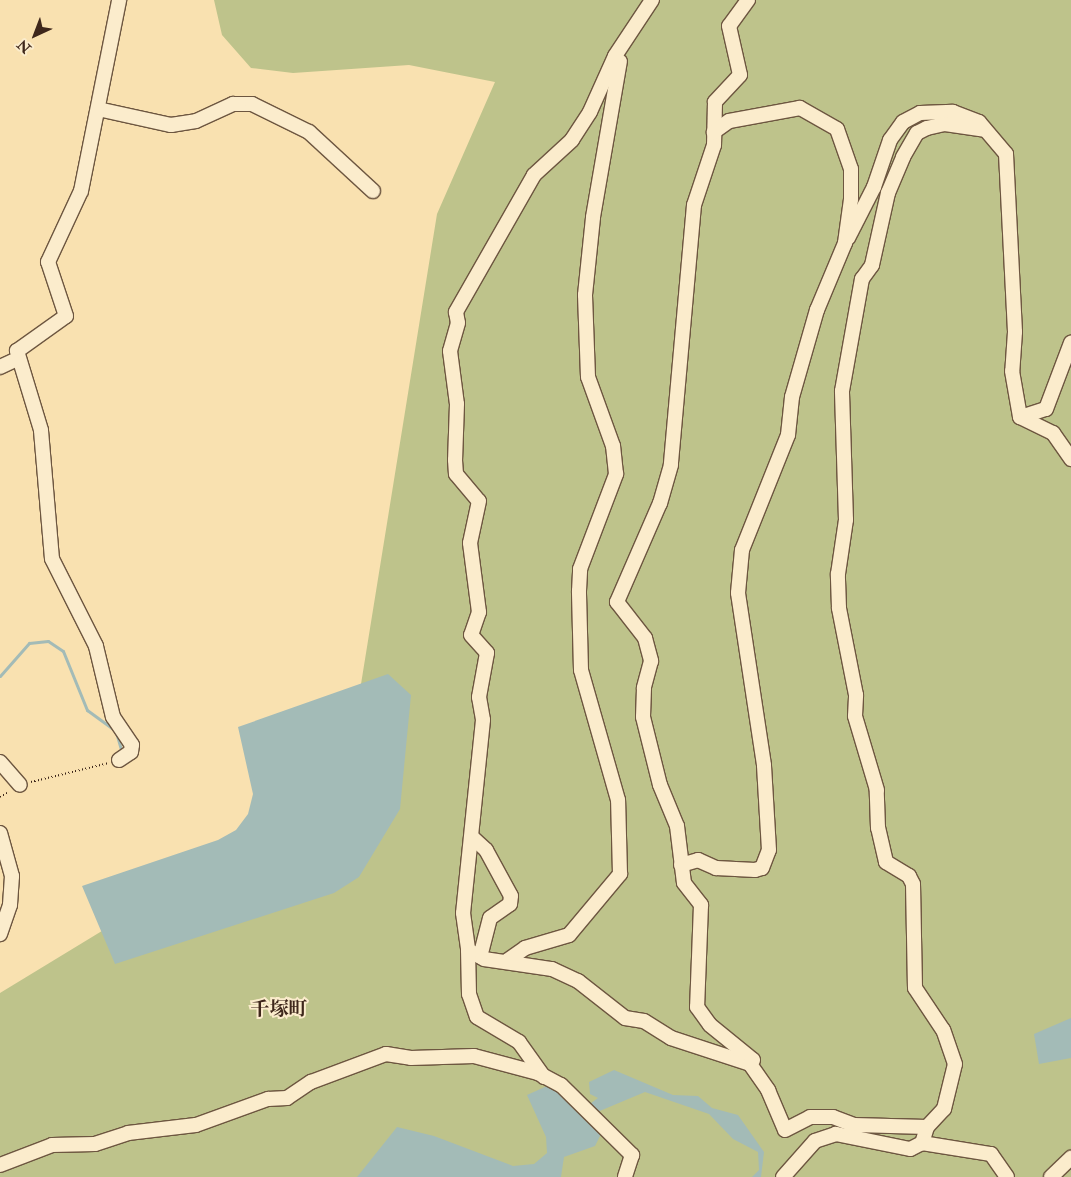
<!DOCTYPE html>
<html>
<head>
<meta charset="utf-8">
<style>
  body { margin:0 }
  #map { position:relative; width:1071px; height:1177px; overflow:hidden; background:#f9e1b0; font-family:"IM FELL Double Pica","Noto Serif JP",serif }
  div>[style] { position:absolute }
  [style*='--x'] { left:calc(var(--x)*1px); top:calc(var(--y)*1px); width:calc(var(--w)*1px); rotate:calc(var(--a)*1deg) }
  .green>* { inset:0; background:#bec38b }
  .water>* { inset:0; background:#a3bbb7 }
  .stream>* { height:3px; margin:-1.5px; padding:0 1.5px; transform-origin:1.5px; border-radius:1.5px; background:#a3bbb7 }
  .path>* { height:2px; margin-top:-1px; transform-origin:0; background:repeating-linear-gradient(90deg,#3e271b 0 1px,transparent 0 3.5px) }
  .roads { filter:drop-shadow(1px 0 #6d5640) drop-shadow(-1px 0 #6d5640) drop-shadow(0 1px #6d5640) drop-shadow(0 -1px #6d5640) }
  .minor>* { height:14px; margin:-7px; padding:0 7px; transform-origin:7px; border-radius:7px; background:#fbeccc }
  span { translate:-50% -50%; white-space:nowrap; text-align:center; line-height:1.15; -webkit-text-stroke:4px #fbeccc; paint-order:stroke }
  .quarter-label { font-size:19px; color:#3e271b; font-weight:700 }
  .north { position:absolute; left:10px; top:10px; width:50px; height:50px; -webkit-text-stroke:4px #fbeccc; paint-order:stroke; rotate:223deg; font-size:14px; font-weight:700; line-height:20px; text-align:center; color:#3e271b }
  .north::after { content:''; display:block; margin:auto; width:18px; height:22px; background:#3e271b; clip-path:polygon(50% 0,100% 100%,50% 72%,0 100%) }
</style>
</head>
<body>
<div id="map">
  <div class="green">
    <i style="clip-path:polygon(214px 0,1071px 0,1071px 1177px,0 1177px,0 993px,345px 783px,437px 214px,495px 82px,409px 65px,293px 73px,251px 68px,222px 35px)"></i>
  </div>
  <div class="water">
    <i style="clip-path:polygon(388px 674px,411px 695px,400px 809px,359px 877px,334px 893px,115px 964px,82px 886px,218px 840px,236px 830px,248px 814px,253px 794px,238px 727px)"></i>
    <i style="clip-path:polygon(1071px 1018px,1071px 1058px,1039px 1064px,1034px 1034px)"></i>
    <i style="clip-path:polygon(614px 1070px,673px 1095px,698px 1096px,712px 1108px,738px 1115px,764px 1152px,761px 1177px,752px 1177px,759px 1170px,758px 1152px,733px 1139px,709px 1114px,645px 1092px,583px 1118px,601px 1134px,595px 1146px,564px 1157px,561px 1177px,357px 1177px,397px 1127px,434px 1136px,513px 1166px,534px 1164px,547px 1153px,546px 1137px,527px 1095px,547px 1086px,564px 1092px,579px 1112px,598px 1098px,590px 1094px,589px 1082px)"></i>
  </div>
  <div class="stream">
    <i style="--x:0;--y:676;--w:44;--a:-48.7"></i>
    <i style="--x:29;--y:643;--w:19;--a:-6"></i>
    <i style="--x:48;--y:641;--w:18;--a:34"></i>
    <i style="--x:63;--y:651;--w:64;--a:67.9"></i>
    <i style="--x:87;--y:710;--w:31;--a:36"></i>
    <i style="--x:116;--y:732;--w:22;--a:74"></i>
  </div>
  <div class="path">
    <i style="--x:31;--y:782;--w:80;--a:-13.7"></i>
    <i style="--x:0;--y:797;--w:10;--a:-29"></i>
  </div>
  <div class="roads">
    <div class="minor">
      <i style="--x:652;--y:0;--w:67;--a:123.5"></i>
      <i style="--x:615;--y:56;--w:61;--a:114.1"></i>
      <i style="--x:590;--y:112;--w:33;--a:123"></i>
      <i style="--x:572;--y:140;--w:52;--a:137.4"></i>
      <i style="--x:534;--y:175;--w:158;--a:119.7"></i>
      <i style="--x:456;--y:312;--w:11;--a:80"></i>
      <i style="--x:458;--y:323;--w:29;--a:106"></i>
      <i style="--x:450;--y:351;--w:53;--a:82.5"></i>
      <i style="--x:457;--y:404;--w:56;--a:92"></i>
      <i style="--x:455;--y:460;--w:14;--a:86"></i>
      <i style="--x:456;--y:474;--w:35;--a:50"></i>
      <i style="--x:479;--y:501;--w:43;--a:102.1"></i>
      <i style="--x:470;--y:543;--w:70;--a:82.6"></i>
      <i style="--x:479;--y:612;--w:24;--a:109"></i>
      <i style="--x:471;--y:635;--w:24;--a:48"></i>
      <i style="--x:487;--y:653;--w:45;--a:100.3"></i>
      <i style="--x:479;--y:697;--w:23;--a:80"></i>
      <i style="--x:483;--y:720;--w:194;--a:95.9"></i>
      <i style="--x:463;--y:913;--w:37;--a:82"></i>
      <i style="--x:468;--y:950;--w:18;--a:29"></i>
      <i style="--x:484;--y:959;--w:69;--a:8.4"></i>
      <i style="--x:552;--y:969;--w:29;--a:25"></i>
      <i style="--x:578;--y:981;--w:60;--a:38.2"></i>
      <i style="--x:625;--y:1018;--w:19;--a:9"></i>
      <i style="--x:644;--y:1021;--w:32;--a:32"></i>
      <i style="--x:671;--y:1038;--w:83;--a:18.2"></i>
      <i style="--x:750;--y:1064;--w:32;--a:55"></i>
      <i style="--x:768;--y:1090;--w:43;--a:67"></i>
      <i style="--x:785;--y:1130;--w:28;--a:-27"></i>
      <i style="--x:810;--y:1117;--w:23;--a:0"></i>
      <i style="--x:833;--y:1117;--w:22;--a:21"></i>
      <i style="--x:854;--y:1125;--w:73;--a:1.6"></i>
      <i style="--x:927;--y:1127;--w:17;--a:107"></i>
      <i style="--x:922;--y:1143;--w:13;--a:153"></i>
      <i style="--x:910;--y:1149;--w:76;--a:-168.5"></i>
      <i style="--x:836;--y:1134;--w:22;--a:162"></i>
      <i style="--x:815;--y:1141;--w:48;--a:131.6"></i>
      <i style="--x:748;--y:0;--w:32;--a:126"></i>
      <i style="--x:729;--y:26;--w:50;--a:77.3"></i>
      <i style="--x:740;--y:75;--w:37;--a:133"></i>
      <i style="--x:715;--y:102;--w:43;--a:91.3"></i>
      <i style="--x:714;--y:145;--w:63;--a:108.4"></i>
      <i style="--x:694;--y:205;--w:261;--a:95.1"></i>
      <i style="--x:671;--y:465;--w:40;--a:106"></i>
      <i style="--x:660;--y:503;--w:108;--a:113.5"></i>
      <i style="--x:617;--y:602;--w:46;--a:52.1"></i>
      <i style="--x:645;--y:638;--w:24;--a:75"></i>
      <i style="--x:651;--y:661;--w:28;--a:105"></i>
      <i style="--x:644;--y:688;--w:29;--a:92"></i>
      <i style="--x:643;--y:717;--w:70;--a:76"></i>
      <i style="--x:660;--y:785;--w:44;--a:67.5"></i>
      <i style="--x:677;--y:826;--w:57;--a:83"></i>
      <i style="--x:684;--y:883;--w:28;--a:52"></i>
      <i style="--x:701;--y:905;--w:102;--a:92.2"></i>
      <i style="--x:697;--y:1007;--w:22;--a:54"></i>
      <i style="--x:710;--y:1025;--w:55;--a:39.1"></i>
      <i style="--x:753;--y:1060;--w:4;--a:135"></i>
      <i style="--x:98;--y:109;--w:75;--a:12.4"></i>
      <i style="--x:171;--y:125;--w:25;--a:-9"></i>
      <i style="--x:196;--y:121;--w:41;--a:-24.7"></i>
      <i style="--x:233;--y:104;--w:19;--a:0"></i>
      <i style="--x:252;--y:104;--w:64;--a:26.2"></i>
      <i style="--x:309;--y:132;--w:87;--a:42.7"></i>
      <i style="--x:848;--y:238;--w:57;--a:-63"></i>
      <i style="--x:874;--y:187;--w:50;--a:-71.2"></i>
      <i style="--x:890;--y:140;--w:22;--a:-54"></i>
      <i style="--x:903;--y:122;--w:19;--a:-28"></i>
      <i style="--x:920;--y:113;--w:33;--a:-2"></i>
      <i style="--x:953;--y:112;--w:28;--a:21"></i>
      <i style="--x:979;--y:122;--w:42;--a:49.8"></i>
      <i style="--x:1006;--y:154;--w:178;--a:87.1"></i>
      <i style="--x:1015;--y:332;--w:39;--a:94"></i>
      <i style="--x:1012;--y:371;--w:47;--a:80.1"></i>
      <i style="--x:1020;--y:417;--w:37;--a:26"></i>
      <i style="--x:1053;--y:433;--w:32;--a:55"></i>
      <i style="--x:0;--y:367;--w:19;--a:-25"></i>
      <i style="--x:1021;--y:417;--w:26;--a:-18"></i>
      <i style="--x:1046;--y:409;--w:71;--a:-69.3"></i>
      <i style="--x:119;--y:760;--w:14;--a:-34"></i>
      <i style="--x:131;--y:752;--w:7;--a:-82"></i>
      <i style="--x:132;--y:745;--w:34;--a:-124"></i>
      <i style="--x:113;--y:717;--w:73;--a:-103.5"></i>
      <i style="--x:96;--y:646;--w:97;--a:-116.8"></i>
      <i style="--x:52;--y:559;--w:129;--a:-94.9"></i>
      <i style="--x:41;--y:430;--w:83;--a:-106.9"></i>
      <i style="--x:17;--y:351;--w:60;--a:-35.5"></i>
      <i style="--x:66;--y:316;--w:57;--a:-108.4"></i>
      <i style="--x:48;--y:262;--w:78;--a:-65.1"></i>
      <i style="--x:81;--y:191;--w:195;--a:-78.7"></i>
      <i style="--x:0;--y:762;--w:30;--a:49"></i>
      <i style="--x:0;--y:833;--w:45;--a:74.4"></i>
      <i style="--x:12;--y:876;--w:29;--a:94"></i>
      <i style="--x:10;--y:905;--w:31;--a:109"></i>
      <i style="--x:472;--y:837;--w:19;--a:43"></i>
      <i style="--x:486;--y:850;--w:52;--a:61.5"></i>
      <i style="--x:511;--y:896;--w:8;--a:97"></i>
      <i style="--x:510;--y:904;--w:24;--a:145"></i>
      <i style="--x:490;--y:918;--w:40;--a:104.4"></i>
      <i style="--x:681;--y:865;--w:18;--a:-16"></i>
      <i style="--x:698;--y:860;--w:20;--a:24"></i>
      <i style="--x:716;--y:868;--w:39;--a:3"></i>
      <i style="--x:755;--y:870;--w:7;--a:-16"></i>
      <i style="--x:762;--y:868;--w:19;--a:-69"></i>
      <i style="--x:769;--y:850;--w:85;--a:-93.4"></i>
      <i style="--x:764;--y:765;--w:174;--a:-98.6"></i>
      <i style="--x:738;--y:593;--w:43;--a:-84.7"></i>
      <i style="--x:742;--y:550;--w:124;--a:-68.2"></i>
      <i style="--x:788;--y:435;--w:38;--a:-84"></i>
      <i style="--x:792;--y:397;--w:91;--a:-74"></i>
      <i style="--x:817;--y:310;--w:73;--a:-67.3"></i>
      <i style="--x:845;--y:243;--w:44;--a:-82.2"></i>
      <i style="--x:851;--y:199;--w:30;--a:-90"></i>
      <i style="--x:851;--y:169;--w:42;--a:-109.3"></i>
      <i style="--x:837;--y:129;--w:43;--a:-150.4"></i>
      <i style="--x:800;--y:108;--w:72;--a:169.6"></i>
      <i style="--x:729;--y:121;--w:19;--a:144"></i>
      <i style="--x:468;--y:950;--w:44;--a:88.7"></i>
      <i style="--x:469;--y:994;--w:24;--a:71"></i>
      <i style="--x:477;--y:1017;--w:49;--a:30.8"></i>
      <i style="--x:519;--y:1042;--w:43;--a:54.5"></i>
      <i style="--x:508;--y:960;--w:21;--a:-35"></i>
      <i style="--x:525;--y:948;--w:46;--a:-16.5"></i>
      <i style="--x:569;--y:935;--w:80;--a:-50.1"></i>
      <i style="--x:620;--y:874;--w:74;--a:-91.5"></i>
      <i style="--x:618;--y:800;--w:135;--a:-105.9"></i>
      <i style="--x:581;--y:670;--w:79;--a:-91.5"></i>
      <i style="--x:579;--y:591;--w:22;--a:-87"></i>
      <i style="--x:580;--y:569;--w:102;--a:-69.2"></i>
      <i style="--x:616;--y:474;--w:28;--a:-96"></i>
      <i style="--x:613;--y:446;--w:73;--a:-109.9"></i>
      <i style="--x:588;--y:377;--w:82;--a:-92.1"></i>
      <i style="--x:585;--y:295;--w:78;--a:-84.1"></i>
      <i style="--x:593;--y:217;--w:158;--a:-80.2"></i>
      <i style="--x:927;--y:1127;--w:25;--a:-47"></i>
      <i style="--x:944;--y:1109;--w:46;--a:-76.3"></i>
      <i style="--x:955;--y:1064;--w:36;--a:-109"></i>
      <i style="--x:943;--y:1030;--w:50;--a:-123.7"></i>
      <i style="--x:915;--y:988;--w:104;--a:-91.1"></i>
      <i style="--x:913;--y:884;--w:9;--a:-117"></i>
      <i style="--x:909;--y:876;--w:27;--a:-149"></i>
      <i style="--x:886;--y:862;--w:35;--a:-103"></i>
      <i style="--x:878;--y:828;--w:38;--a:-92"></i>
      <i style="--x:877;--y:790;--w:77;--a:-106.6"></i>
      <i style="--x:855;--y:716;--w:21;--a:-87"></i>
      <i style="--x:856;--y:695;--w:89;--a:-101.1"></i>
      <i style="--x:839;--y:608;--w:34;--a:-92"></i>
      <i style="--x:838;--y:574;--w:55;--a:-81.6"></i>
      <i style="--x:846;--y:520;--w:129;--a:-91.8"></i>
      <i style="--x:842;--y:391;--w:114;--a:-79.9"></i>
      <i style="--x:862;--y:279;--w:17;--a:-54"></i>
      <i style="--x:872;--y:265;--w:74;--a:-77.5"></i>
      <i style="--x:888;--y:193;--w:39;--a:-67"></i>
      <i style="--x:903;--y:157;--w:28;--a:-60"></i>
      <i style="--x:917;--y:133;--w:11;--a:-27"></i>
      <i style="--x:927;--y:128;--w:18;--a:-13"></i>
      <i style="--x:945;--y:124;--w:40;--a:8.5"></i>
      <i style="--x:922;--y:1143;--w:70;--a:9.1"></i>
      <i style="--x:991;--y:1154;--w:28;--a:55"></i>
      <i style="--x:0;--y:1165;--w:56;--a:-21"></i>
      <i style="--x:52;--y:1145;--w:43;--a:-1.3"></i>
      <i style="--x:95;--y:1144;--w:35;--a:-18"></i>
      <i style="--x:128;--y:1133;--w:68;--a:-6.7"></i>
      <i style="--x:196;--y:1125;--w:77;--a:-19.9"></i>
      <i style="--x:268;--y:1099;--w:19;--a:-3"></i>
      <i style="--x:287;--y:1098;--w:29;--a:-34"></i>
      <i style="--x:311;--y:1082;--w:80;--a:-20.5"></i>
      <i style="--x:386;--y:1054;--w:25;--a:9"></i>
      <i style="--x:411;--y:1058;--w:63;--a:-1.8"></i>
      <i style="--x:474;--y:1056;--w:66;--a:14.9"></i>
      <i style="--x:538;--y:1073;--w:26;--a:28"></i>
      <i style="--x:561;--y:1085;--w:100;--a:44.6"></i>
      <i style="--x:632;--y:1155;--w:23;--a:108"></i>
      <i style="--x:1051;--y:1177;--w:28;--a:-44"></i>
    </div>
  </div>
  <div class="quarter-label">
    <span style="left:279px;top:1010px">千塚町</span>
  </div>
  <div class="north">N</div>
</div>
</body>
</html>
